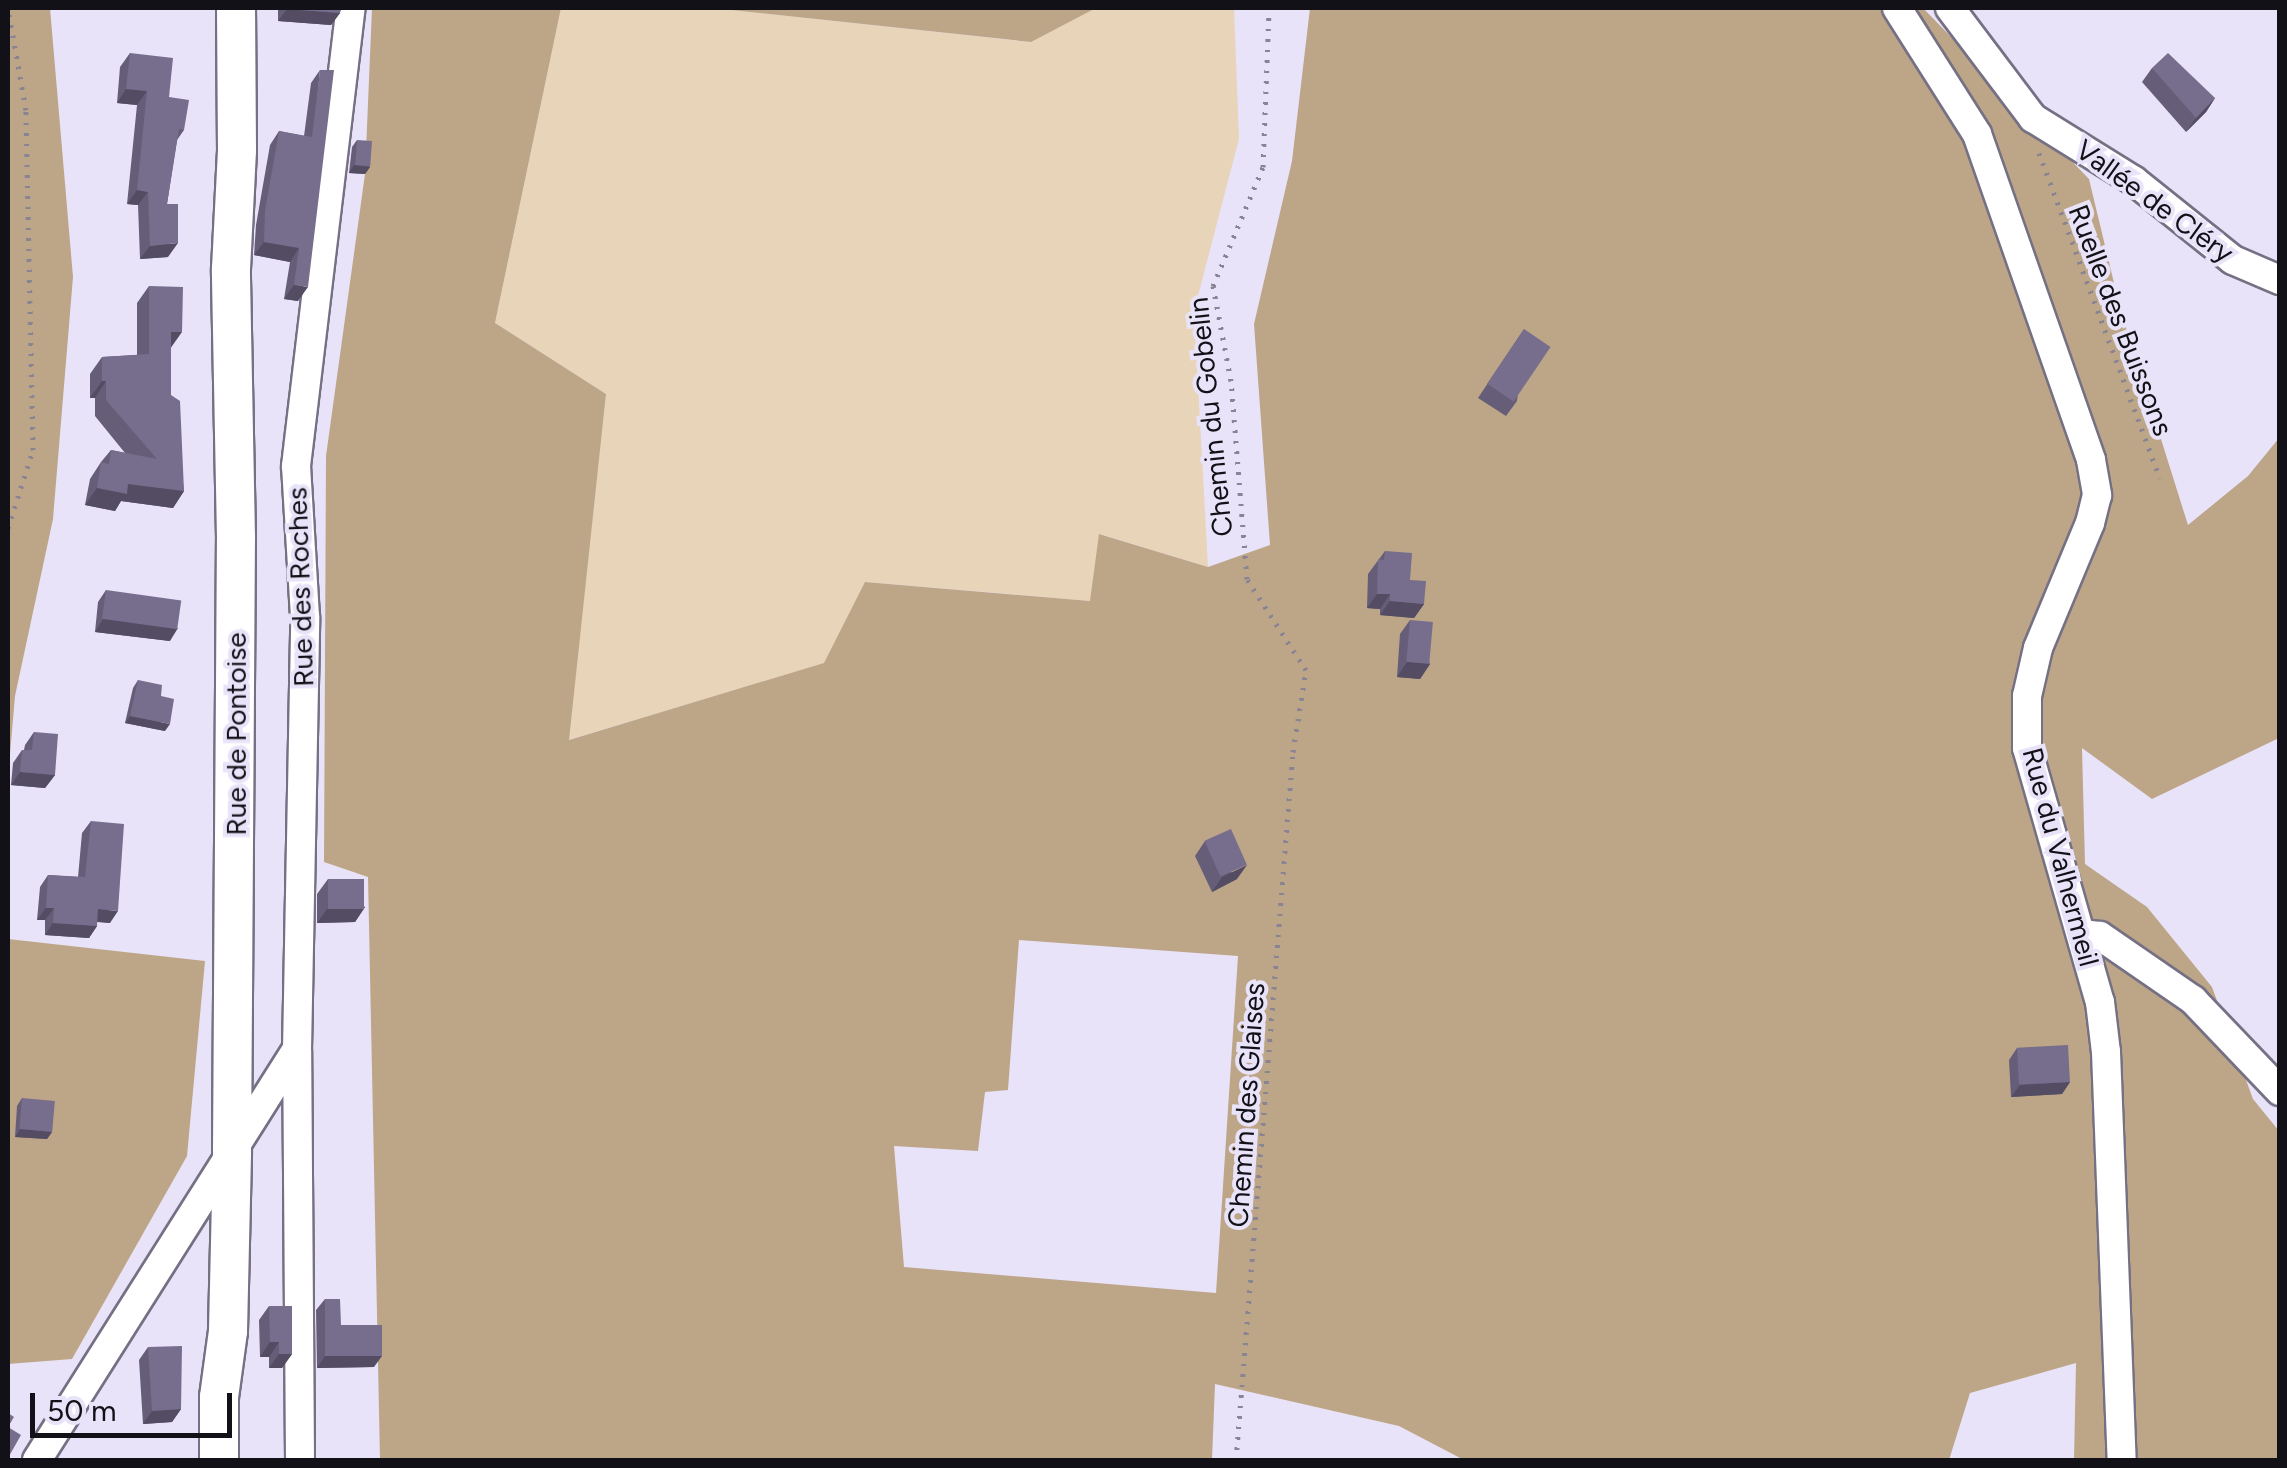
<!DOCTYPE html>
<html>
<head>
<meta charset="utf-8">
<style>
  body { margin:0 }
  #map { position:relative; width:2287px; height:1468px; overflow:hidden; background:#e9e3f9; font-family:Figtree,sans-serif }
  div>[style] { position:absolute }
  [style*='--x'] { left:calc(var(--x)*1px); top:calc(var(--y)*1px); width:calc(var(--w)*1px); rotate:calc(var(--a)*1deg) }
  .green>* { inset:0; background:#e7d4b9 }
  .forest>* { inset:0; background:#bda687 }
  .path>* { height:5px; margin-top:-2.5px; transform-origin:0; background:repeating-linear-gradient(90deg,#888493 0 2.5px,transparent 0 10.5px) }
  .roads { filter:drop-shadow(2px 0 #767084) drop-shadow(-2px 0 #767084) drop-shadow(0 2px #767084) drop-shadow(0 -2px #767084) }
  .street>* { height:28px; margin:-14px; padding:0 14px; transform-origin:14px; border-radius:14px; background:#fff }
  .secondary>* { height:38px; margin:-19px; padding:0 19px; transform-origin:19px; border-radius:19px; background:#fff }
  .wall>* { inset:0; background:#665e79 }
  .shaded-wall>* { inset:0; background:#534c63 }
  .building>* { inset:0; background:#776d8d; transform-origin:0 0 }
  span { translate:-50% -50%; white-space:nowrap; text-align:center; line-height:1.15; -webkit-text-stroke:8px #e9e3f9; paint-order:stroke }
  .street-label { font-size:28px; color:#131118 }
  .frame { position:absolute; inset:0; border:10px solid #131118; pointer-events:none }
  .scale { position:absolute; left:30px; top:1393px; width:202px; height:45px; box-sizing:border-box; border:5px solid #131118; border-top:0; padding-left:12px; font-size:30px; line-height:35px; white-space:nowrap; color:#131118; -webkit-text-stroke:8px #e9e3f9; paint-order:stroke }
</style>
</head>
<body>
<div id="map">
  <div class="green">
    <i style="clip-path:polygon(561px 8px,713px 8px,1030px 42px,1096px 8px,1234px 8px,1239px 139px,1194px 311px,1208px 567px,1100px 534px,1091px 601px,866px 582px,825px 663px,568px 740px,606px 394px,495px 323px)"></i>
  </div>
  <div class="forest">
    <i style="clip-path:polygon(8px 8px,50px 8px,73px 277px,53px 519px,15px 696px,8px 778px)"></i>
    <i style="clip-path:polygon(evenodd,372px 8px,561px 8px,495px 323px,606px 394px,569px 740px,824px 663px,865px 582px,1090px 601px,1099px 534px,1208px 567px,1270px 545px,1254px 324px,1292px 161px,1310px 8px,1923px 8px,2089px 179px,2121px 312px,2188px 525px,2248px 476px,2279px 438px,2279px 738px,2152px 799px,2082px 748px,2085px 864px,2147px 907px,2212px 987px,2253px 1099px,2279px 1131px,2279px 1460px,2074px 1460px,2076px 1363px,1970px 1393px,1949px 1460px,1464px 1460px,1399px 1426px,1215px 1384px,1212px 1460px,380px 1460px,368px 877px,324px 862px,326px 456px,365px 174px,372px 8px,1019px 940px,1238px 956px,1216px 1293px,904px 1267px,894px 1146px,978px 1151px,985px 1092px,1008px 1090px,1019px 940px)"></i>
    <i style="clip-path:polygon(713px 8px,1096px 8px,1031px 42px)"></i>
    <i style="clip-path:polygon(8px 939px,205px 961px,187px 1156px,72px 1359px,8px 1364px)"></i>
  </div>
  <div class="path">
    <i style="--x:2039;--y:153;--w:347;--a:69.6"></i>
    <i style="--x:8;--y:528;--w:82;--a:-72.2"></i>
    <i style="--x:33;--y:450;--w:340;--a:-91.2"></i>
    <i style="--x:26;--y:110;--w:104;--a:-100"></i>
    <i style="--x:1236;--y:1460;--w:710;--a:-85.4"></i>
    <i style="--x:1293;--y:752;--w:83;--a:-81"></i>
    <i style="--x:1306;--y:670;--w:108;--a:-123"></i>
    <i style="--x:1247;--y:579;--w:199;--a:-94.6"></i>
    <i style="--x:1231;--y:381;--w:97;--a:-100.7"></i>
    <i style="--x:1213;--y:286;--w:129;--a:-67.2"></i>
    <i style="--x:1263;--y:167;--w:159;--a:-87.8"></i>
  </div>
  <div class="roads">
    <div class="street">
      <i style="--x:1897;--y:8;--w:149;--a:57.6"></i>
      <i style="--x:1977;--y:134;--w:345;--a:70.7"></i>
      <i style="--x:2091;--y:460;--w:36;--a:80"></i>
      <i style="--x:2097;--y:495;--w:29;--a:104"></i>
      <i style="--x:2090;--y:523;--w:135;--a:112.6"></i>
      <i style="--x:2038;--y:648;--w:49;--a:102.9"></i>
      <i style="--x:2027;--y:696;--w:52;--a:90"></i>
      <i style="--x:2027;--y:748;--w:264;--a:74"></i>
      <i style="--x:2100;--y:1002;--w:50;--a:83.2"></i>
      <i style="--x:2106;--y:1052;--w:408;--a:87.8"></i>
      <i style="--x:1950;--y:8;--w:138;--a:53"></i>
      <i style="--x:2033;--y:118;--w:118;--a:31.8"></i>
      <i style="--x:2133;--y:180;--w:128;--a:38.7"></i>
      <i style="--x:2233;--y:260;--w:51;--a:23.1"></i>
      <i style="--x:2083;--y:934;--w:17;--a:7"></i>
      <i style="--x:2100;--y:936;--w:113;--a:34.5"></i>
      <i style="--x:2193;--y:1000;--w:126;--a:46.3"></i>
      <i style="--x:37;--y:1460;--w:484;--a:-57.7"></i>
      <i style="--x:300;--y:1460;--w:410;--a:-90.4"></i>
      <i style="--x:297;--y:1050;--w:433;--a:-88.9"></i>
      <i style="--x:305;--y:617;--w:151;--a:-93.4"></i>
      <i style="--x:296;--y:466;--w:461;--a:-83.2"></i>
    </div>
    <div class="secondary">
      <i style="--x:219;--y:1460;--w:63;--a:-90"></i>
      <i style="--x:219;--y:1397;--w:67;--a:-82.2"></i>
      <i style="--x:228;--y:1331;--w:180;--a:-88.7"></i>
      <i style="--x:232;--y:1151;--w:613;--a:-89.63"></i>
      <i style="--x:236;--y:538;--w:269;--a:-91.1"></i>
      <i style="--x:231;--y:269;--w:119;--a:-87.1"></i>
      <i style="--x:237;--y:150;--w:142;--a:-90.4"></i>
    </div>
  </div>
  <div class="wall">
    <i style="clip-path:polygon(278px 8px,341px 8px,340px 13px,331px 25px,278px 21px)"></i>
    <i style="clip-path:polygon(130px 53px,169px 97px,184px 130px,177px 140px,167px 204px,168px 257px,140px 259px,138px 205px,127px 204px,137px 105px,117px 103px,120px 67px)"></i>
    <i style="clip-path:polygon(2152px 68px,2215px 98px,2206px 112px,2186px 132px,2142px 82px)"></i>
    <i style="clip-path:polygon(320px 70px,298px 301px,284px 299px,290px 262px,254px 255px,256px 225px,270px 145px,279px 131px,304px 136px,311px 83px)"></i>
    <i style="clip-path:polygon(357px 140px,370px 167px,365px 174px,349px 173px,352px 147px)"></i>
    <i style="clip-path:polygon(149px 286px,171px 347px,171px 395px,184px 491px,173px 508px,121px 501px,115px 511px,85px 505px,90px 479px,101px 462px,111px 450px,125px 453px,95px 416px,95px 398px,90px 398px,90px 374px,102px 357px,137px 355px,137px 303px)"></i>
    <i style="clip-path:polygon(1524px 329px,1517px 401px,1506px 416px,1478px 398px)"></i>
    <i style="clip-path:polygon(1385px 551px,1410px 580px,1424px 604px,1414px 618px,1380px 615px,1380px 609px,1367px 608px,1368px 574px)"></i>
    <i style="clip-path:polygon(106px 590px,170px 641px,95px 632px,98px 602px)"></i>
    <i style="clip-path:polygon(1410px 620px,1430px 664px,1420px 679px,1397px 677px,1400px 634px)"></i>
    <i style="clip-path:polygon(138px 680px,165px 731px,125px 723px,133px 688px)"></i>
    <i style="clip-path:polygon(34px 732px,55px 775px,45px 788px,11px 785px,13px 763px,22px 750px,24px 750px,25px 745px)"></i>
    <i style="clip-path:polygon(91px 821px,110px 923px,97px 922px,97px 926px,89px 938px,45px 935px,45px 920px,37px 920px,40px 887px,48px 875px,78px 877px,82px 833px)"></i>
    <i style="clip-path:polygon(1205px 841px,1237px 879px,1212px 892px,1195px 856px)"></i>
    <i style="clip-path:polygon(328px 879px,365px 907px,355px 922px,317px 923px,317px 894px)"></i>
    <i style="clip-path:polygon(2017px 1048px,2070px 1082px,2062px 1094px,2011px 1097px,2009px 1060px)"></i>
    <i style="clip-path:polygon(22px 1098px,52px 1132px,47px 1139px,15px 1137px,17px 1106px)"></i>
    <i style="clip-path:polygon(325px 1299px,341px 1325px,374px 1367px,317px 1368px,316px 1310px)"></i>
    <i style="clip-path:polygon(269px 1306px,292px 1354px,282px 1368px,269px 1368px,269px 1357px,260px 1357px,259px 1320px)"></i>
    <i style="clip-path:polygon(148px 1347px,181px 1409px,172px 1422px,143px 1424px,139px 1360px)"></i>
  </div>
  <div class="shaded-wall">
    <i style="clip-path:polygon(287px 9px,340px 13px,331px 25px,278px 21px)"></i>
    <i style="clip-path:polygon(126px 89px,147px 91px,137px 105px,117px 103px)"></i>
    <i style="clip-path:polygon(2215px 98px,2206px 112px,2186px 132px,2196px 118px)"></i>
    <i style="clip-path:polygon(354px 165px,370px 167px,365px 174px,349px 173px)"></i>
    <i style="clip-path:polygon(137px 190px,148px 192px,138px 205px,127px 204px)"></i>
    <i style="clip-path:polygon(264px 242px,299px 248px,290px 262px,254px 255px)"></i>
    <i style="clip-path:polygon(178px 243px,168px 257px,140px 259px,150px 246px)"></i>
    <i style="clip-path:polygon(294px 285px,308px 287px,298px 301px,284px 299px)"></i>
    <i style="clip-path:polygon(171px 332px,182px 332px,170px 349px)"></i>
    <i style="clip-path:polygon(102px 381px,106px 381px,95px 398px,90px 398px)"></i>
    <i style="clip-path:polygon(128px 484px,184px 491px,173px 508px,121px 501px,115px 511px,85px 505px,97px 488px)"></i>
    <i style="clip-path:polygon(1377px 594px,1390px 594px,1380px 609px,1367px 608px)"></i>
    <i style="clip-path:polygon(1390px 601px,1424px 604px,1414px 618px,1380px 615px)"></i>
    <i style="clip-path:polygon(103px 619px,178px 628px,170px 641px,95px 632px)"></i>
    <i style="clip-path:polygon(1407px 662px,1430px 664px,1420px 679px,1397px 677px)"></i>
    <i style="clip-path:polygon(130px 716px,170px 724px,165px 731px,125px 723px)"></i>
    <i style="clip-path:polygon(20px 772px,55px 775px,45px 788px,11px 785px)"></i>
    <i style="clip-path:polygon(1247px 865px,1237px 879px,1212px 892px,1222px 877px)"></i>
    <i style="clip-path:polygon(365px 907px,355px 922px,317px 923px,327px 909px)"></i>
    <i style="clip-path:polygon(46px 908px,54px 908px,45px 920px,37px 920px)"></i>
    <i style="clip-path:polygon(98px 909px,118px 911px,110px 923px,90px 921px)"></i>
    <i style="clip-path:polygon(53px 923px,97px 926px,89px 938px,45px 935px)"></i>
    <i style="clip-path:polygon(2070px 1082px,2062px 1094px,2011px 1097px,2020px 1085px)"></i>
    <i style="clip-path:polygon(20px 1129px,52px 1132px,47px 1139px,15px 1137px)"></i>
    <i style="clip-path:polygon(270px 1342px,279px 1342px,269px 1357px,260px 1357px)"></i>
    <i style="clip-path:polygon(279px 1354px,292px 1354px,282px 1368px,269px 1368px)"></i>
    <i style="clip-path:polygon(325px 1356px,382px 1356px,374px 1367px,317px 1368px)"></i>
    <i style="clip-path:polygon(181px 1409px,172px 1422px,143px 1424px,152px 1411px)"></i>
  </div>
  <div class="building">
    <i style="clip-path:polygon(287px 8px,341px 8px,340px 13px,287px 9px)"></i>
    <i style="clip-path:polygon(130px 53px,173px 58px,169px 97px,189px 100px,184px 130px,179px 129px,167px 204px,178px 204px,178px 243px,150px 246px,148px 192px,137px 190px,147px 91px,126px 89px)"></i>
    <i style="clip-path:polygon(2168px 53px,2215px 98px,2196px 118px,2152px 68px)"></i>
    <i style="clip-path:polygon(320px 70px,334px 70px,308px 287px,294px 285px,299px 248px,264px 242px,265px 211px,279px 131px,312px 137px)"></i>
    <i style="left:357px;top:140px;width:15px;height:25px;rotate:4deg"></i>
    <i style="clip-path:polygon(149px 286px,183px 287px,182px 332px,171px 332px,171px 395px,180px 401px,184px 491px,128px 484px,127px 494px,97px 488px,101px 462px,109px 464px,111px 450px,157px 459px,106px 400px,106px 381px,102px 381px,102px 357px,149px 354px)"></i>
    <i style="left:1524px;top:329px;width:32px;height:66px;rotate:34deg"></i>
    <i style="clip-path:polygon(1385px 551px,1412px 553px,1410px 580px,1426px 581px,1424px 604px,1390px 601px,1390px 594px,1377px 594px,1378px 559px,1384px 560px)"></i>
    <i style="left:106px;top:590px;width:76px;height:29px;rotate:8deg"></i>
    <i style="left:1410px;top:620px;width:23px;height:42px;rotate:5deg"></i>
    <i style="clip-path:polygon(138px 680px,162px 685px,161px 696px,174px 699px,170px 724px,130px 716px)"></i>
    <i style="clip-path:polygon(34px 732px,58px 734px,55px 775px,20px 772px,22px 750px,32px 750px)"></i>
    <i style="clip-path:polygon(91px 821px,124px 824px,118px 911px,98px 909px,97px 926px,53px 923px,54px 908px,46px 908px,48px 875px,85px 877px)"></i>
    <i style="left:1231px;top:829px;width:39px;height:29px;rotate:66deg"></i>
    <i style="left:328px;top:879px;width:36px;height:30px"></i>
    <i style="left:2068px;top:1045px;width:37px;height:51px;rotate:87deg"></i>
    <i style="left:22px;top:1098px;width:33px;height:31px;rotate:5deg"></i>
    <i style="clip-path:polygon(325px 1299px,340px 1299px,341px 1325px,382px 1325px,382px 1356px,325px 1356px)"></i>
    <i style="clip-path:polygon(269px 1306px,292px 1306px,292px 1354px,279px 1354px,279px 1342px,270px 1342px)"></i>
    <i style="clip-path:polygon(182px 1346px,181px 1409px,152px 1411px,148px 1347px)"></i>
    <i style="clip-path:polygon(8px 1413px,14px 1417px,8px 1427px,21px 1435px,8px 1458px)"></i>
  </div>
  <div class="street-label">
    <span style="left:2155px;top:201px;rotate:36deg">Vallée de Cléry</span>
    <span style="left:2121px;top:320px;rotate:69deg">Ruelle des Buissons</span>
    <span style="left:1210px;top:417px;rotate:-96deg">Chemin du Gobelin</span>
    <span style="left:300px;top:587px;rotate:-92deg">Rue des Roches</span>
    <span style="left:236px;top:734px;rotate:-90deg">Rue de Pontoise</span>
    <span style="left:2061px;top:857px;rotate:75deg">Rue du Valhermeil</span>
    <span style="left:1246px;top:1105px;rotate:-86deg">Chemin des Glaises</span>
  </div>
  <div class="frame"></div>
  <div class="scale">50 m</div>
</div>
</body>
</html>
